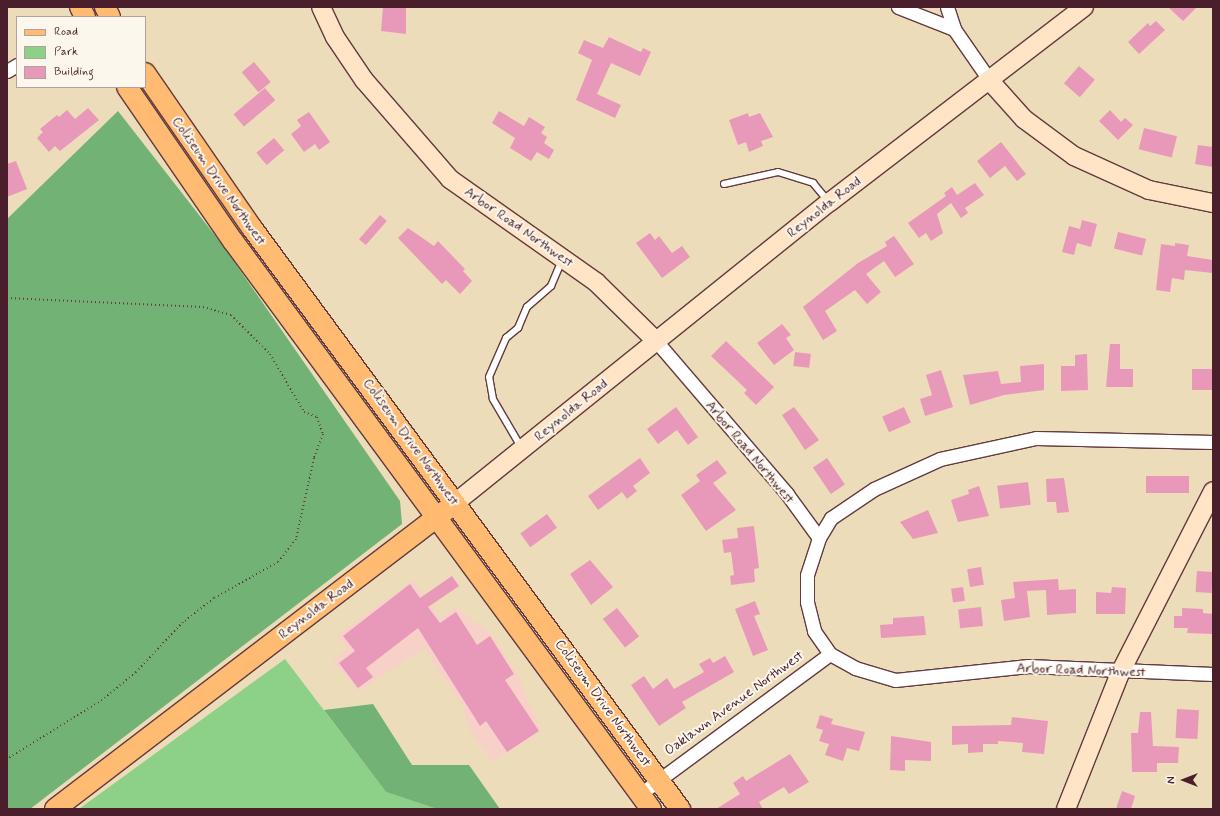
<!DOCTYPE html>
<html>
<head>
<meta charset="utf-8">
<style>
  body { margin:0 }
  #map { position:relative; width:1220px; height:816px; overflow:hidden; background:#eddcb9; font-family:Mynerve,sans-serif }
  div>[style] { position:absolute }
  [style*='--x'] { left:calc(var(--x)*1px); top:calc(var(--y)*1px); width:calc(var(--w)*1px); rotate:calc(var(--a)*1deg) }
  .built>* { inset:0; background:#f7d1c8 }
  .green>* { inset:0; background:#8dd088 }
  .forest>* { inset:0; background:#72b274 }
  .building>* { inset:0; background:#e899b9; transform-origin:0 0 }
  .path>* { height:2px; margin-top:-1px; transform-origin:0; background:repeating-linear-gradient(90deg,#623b40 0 1px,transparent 0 4px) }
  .roads { filter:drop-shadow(1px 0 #623b40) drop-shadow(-1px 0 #623b40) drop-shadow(0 1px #623b40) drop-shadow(0 -1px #623b40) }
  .lane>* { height:6px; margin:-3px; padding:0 3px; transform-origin:3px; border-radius:3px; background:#fff }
  .street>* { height:13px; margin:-6.5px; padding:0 6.5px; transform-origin:6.5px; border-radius:6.5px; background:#fff }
  .secondary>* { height:18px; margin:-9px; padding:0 9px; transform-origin:9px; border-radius:9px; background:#ffe4c6 }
  .primary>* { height:20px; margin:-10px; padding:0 10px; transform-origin:10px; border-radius:10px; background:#ffbb71 }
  span { translate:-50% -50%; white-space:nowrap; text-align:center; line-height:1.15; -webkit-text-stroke:4px #fbf7ec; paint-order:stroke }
  .street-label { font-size:14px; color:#4a1f2b }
  .frame { position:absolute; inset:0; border:8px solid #4a1f2b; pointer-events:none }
  .legend { position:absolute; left:16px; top:16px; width:130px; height:72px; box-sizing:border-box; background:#fbf7ec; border:1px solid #b4a19f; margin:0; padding:5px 7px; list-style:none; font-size:12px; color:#4a1f2b }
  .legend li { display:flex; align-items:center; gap:8px; height:20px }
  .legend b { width:20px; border:1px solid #b4a19f }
  .north { position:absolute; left:1164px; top:760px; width:40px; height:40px; -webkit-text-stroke:3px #fbf7ec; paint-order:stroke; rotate:270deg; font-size:11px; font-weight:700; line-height:16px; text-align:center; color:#4a1f2b }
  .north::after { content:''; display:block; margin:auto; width:14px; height:18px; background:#4a1f2b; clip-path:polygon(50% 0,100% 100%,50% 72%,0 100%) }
</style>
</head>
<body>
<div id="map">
  <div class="built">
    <i style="clip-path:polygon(413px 580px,441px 620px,455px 607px,490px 633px,517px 673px,541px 731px,493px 762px,471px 733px,462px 705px,423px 648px,358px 692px,332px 660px,347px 649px,338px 635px)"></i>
  </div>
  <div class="green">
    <i style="clip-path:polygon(285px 659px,386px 792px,437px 809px,79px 809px)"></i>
  </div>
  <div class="forest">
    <i style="clip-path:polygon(118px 111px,224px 247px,400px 501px,402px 524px,30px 809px,7px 809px,7px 219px)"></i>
    <i style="clip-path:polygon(373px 704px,412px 765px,469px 765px,500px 809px,437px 809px,386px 792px,324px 710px)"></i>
  </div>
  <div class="building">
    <i style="clip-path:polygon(383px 7px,406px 7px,406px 34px,381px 31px)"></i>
    <i style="clip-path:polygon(1168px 7px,1197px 7px,1183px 21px)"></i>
    <i style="clip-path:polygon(1156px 21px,1165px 30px,1139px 54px,1128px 42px,1148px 23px,1150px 26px)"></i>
    <i style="clip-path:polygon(609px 37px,641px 52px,643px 48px,651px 52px,640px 76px,611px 63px,597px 94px,621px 105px,615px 118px,576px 100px,592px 60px,578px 53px,584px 40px,603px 48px)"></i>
    <i style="left:254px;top:62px;width:26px;height:16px;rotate:50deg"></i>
    <i style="left:1079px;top:66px;width:21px;height:23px;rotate:41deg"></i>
    <i style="left:265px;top:88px;width:16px;height:41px;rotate:50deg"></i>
    <i style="clip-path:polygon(88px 108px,99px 120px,60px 151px,55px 146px,49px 152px,37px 138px,43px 132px,40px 129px,57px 115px,59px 117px,67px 110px,75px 119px)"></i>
    <i style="clip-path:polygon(1110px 110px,1121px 122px,1125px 118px,1133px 125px,1118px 140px,1099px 121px)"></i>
    <i style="clip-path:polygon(499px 111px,524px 126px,529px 117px,545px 127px,541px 133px,547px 137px,544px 143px,554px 150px,549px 159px,537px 152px,531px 161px,510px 148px,515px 138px,492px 123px)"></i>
    <i style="clip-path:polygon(309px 112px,330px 142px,319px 150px,315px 144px,304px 152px,291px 134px,301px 126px,297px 120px)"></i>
    <i style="clip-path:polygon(748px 113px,749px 117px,760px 113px,773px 137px,761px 141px,763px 146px,749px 152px,746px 142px,738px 145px,729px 120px)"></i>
    <i style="left:1144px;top:128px;width:34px;height:22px;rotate:14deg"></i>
    <i style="left:274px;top:138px;width:16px;height:23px;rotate:50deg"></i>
    <i style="clip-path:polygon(1001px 142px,1026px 174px,1017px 181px,1005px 166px,990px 178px,977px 161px)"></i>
    <i style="clip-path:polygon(1198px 145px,1213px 147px,1213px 167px,1195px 164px)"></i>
    <i style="clip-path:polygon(16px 161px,27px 189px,7px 197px,7px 164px)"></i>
    <i style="clip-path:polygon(975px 183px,984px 195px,965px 208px,968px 213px,961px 218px,951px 203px,937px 214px,943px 233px,931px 241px,926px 233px,919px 238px,908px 223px,946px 196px,944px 193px,952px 187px,957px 195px)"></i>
    <i style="left:380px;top:215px;width:9px;height:32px;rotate:41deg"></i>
    <i style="clip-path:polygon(1082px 220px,1097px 224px,1091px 247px,1077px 243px,1074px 255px,1062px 252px,1069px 226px,1080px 229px)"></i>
    <i style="clip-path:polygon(408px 228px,434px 246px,438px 241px,465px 269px,463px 271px,472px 281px,460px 294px,446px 280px,442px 284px,398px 238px)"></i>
    <i style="left:1118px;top:232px;width:29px;height:17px;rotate:14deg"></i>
    <i style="clip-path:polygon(650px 233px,655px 240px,659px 236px,672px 253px,682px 246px,690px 257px,662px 278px,636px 243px)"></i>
    <i style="clip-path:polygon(894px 236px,914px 264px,895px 277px,884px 261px,866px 274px,881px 292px,867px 304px,855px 290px,825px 311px,837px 331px,823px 340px,803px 307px,858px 263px,887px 246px,885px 242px)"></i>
    <i style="clip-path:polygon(1175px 243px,1189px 245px,1187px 256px,1213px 260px,1213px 273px,1185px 270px,1184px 280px,1172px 278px,1170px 292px,1156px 290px,1161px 244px,1175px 246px)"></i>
    <i style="clip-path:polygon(782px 324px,791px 335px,786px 338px,794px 350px,774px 365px,757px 343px)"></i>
    <i style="clip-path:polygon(726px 341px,774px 387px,756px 405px,744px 393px,747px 390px,711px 356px)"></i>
    <i style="clip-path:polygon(1110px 344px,1120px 344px,1120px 369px,1133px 369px,1133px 387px,1106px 387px)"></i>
    <i style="left:795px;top:352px;width:16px;height:14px;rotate:7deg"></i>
    <i style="clip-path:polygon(1087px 354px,1088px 390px,1061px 391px,1061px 366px,1075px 366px,1075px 355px)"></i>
    <i style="clip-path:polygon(1044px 364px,1044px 390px,1004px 395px,970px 405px,963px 375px,998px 371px,1001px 384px,1021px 382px,1020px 366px)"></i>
    <i style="left:1192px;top:369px;width:21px;height:21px"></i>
    <i style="clip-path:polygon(941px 370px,953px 407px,925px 416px,920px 399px,932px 395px,926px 375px)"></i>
    <i style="clip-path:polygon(676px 407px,698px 437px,688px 445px,677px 430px,658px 444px,647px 429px)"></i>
    <i style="clip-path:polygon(794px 407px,819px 440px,805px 450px,782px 415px)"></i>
    <i style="left:904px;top:407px;width:17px;height:24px;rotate:66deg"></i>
    <i style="clip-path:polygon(640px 458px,650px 473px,633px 486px,637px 491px,627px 499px,622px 492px,598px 510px,588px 496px)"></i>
    <i style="left:827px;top:458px;width:32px;height:17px;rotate:56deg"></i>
    <i style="clip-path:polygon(717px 460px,727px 473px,713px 483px,736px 510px,706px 531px,681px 495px,700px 481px,696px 475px)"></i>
    <i style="left:1189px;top:476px;width:17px;height:43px;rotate:90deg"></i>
    <i style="clip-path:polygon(1064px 478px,1069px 512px,1057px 513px,1056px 502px,1047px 502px,1046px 479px)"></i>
    <i style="left:1028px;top:482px;width:23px;height:31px;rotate:83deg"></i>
    <i style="clip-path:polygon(979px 486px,989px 516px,958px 522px,951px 500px,969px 494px,968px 490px)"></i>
    <i style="clip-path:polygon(928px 510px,938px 533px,913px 539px,900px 522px)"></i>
    <i style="left:547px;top:514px;width:17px;height:33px;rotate:54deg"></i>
    <i style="clip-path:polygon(754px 526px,759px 568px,754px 569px,755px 582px,731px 585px,730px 576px,734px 575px,731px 552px,724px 553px,722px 540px,738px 538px,737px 528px)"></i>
    <i style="clip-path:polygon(590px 560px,613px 587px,591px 605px,570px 574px)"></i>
    <i style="left:981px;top:567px;width:18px;height:14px;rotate:81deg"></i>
    <i style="left:1197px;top:571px;width:16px;height:21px;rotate:4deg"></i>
    <i style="clip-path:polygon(452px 576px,459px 586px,428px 607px,440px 623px,456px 612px,477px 645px,490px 636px,514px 674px,505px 680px,539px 731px,507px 752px,486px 721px,480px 726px,418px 628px,366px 668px,373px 677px,358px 688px,339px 663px,355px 651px,343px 636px,410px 584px,420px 598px)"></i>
    <i style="clip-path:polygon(1058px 579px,1059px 590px,1076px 589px,1076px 613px,1047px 615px,1046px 590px,1027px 591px,1030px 617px,1004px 621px,1001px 600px,1015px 598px,1013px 582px)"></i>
    <i style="left:963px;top:587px;width:14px;height:12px;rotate:82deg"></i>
    <i style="clip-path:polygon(1112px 587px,1126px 588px,1125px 614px,1096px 614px,1096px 592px,1111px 593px)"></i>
    <i style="clip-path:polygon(755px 601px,760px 614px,754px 616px,768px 650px,753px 656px,735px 609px)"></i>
    <i style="left:981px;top:607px;width:19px;height:23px;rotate:84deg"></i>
    <i style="left:617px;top:608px;width:36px;height:18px;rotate:52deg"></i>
    <i style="clip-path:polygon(1182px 608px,1203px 609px,1203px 613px,1213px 614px,1213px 634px,1187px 633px,1188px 628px,1174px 628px,1174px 616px,1182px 616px)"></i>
    <i style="clip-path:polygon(924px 616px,926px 635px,881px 638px,880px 625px,893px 624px,893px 618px)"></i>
    <i style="clip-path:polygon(725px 656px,734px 672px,682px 702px,686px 708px,659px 726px,631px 685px,644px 676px,653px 689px,667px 678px,674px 689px,704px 672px,699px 664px,710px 658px,713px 663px)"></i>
    <i style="left:1177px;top:709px;width:22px;height:29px;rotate:3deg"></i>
    <i style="clip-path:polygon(1140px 712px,1151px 712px,1153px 746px,1179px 747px,1178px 763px,1157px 763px,1157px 772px,1132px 772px,1131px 733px,1138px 733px)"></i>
    <i style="clip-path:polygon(820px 715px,833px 719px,831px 724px,865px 732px,859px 751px,847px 748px,843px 761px,825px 755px,829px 744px,819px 741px,823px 730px,816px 728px)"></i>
    <i style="clip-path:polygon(1012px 717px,1048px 721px,1044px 754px,1022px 752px,1023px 743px,998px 741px,998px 744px,983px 744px,983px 752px,968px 753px,968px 744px,952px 745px,952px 726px,1011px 725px)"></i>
    <i style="clip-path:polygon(891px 736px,931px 742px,931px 761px,905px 760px,905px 771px,890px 770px)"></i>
    <i style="clip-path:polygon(790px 754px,809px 782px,789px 794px,784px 787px,759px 802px,763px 809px,716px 809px,740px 794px,733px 783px,743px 776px,746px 781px)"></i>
    <i style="clip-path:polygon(1122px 791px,1135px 796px,1131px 809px,1116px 809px)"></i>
  </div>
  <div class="path">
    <i style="--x:7;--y:298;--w:196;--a:2.6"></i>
    <i style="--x:203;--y:307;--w:29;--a:16"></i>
    <i style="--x:231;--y:315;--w:55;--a:45"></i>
    <i style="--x:270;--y:354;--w:67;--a:59.6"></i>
    <i style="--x:304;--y:412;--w:14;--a:21"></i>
    <i style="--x:317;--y:417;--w:18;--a:71"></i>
    <i style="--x:323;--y:434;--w:26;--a:111"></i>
    <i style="--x:314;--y:458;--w:83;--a:102.5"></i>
    <i style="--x:296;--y:539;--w:29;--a:128"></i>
    <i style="--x:278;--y:562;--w:73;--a:150.6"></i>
    <i style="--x:214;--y:598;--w:39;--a:142"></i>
    <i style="--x:183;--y:622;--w:69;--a:133.2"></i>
    <i style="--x:136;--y:672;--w:44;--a:140.5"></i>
    <i style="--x:102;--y:700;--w:112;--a:148.2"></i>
  </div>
  <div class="roads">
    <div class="lane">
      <i style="--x:724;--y:184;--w:55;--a:-12.5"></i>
      <i style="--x:778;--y:172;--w:37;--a:17"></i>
      <i style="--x:813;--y:183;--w:23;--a:50"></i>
      <i style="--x:521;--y:447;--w:56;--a:-120.3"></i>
      <i style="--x:493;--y:399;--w:22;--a:-100"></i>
      <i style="--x:489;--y:377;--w:43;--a:-66.4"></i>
      <i style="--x:506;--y:338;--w:16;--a:-40"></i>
      <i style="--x:518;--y:328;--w:23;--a:-67"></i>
      <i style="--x:527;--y:307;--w:32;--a:-41"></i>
      <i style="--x:551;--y:286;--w:28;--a:-67"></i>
    </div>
    <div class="street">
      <i style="--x:898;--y:7;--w:60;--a:21.4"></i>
      <i style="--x:947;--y:7;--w:23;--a:72"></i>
      <i style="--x:954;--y:29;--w:63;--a:55.3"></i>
      <i style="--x:7;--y:71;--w:12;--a:-31"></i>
      <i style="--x:656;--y:341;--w:201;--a:49.4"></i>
      <i style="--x:787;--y:494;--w:54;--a:54"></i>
      <i style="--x:1213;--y:442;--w:177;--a:-178.7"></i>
      <i style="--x:1036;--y:438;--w:98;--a:167.7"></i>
      <i style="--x:940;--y:459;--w:72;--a:155.6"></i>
      <i style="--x:874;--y:489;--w:52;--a:146"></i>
      <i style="--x:831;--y:518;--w:23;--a:121"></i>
      <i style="--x:819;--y:538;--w:39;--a:108"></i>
      <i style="--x:807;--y:575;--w:27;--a:90"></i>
      <i style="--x:807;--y:602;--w:30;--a:76"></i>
      <i style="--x:814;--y:631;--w:28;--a:55"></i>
      <i style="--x:830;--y:654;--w:29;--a:29"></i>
      <i style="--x:855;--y:668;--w:42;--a:16.7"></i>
      <i style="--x:895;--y:680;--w:134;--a:-6"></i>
      <i style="--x:1028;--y:666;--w:185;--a:2.5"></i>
      <i style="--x:640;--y:794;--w:236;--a:-36.4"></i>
    </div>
    <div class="secondary">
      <i style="--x:321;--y:7;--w:33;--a:65"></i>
      <i style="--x:335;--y:37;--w:52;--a:56"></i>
      <i style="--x:364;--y:80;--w:131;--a:49"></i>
      <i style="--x:450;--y:179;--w:179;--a:35.2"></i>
      <i style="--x:596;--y:282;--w:84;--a:44.5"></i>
      <i style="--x:990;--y:81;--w:51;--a:48.2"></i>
      <i style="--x:1024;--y:119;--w:62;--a:36.5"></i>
      <i style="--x:1074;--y:156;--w:82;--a:24.4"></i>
      <i style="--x:1149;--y:190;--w:65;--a:11.5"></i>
      <i style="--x:455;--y:503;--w:481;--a:-38.8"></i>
      <i style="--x:830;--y:202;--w:320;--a:-37.5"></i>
      <i style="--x:1066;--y:809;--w:149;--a:-68.3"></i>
      <i style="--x:1121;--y:671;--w:202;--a:-62.9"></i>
    </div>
    <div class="primary">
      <i style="--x:80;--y:7;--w:11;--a:63"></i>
      <i style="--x:105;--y:7;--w:11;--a:63"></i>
      <i style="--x:145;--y:73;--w:188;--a:55.4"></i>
      <i style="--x:252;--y:228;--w:722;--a:53.62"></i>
      <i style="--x:127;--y:87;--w:187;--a:55.5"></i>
      <i style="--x:233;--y:241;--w:705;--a:53.65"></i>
      <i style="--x:55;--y:809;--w:494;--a:-37.4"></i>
    </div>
  </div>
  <div class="street-label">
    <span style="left:219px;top:181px;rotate:55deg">Coliseum Drive Northwest</span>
    <span style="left:824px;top:207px;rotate:-38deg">Reynolda Road</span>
    <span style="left:519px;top:227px;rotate:35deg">Arbor Road Northwest</span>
    <span style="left:571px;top:410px;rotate:-39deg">Reynolda Road</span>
    <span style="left:411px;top:442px;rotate:54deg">Coliseum Drive Northwest</span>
    <span style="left:750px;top:452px;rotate:50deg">Arbor Road Northwest</span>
    <span style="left:316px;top:609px;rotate:-37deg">Reynolda Road</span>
    <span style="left:1081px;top:670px;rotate:2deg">Arbor Road Northwest</span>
    <span style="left:603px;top:703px;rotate:54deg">Coliseum Drive Northwest</span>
    <span style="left:734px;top:703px;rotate:-36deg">Oaklawn Avenue Northwest</span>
  </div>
  <div class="frame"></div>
  <ul class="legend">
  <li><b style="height:5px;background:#ffbb71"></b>Road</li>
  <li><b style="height:11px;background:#8dd088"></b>Park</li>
  <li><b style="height:11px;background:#e899b9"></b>Building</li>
  </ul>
  <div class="north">N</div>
</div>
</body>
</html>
